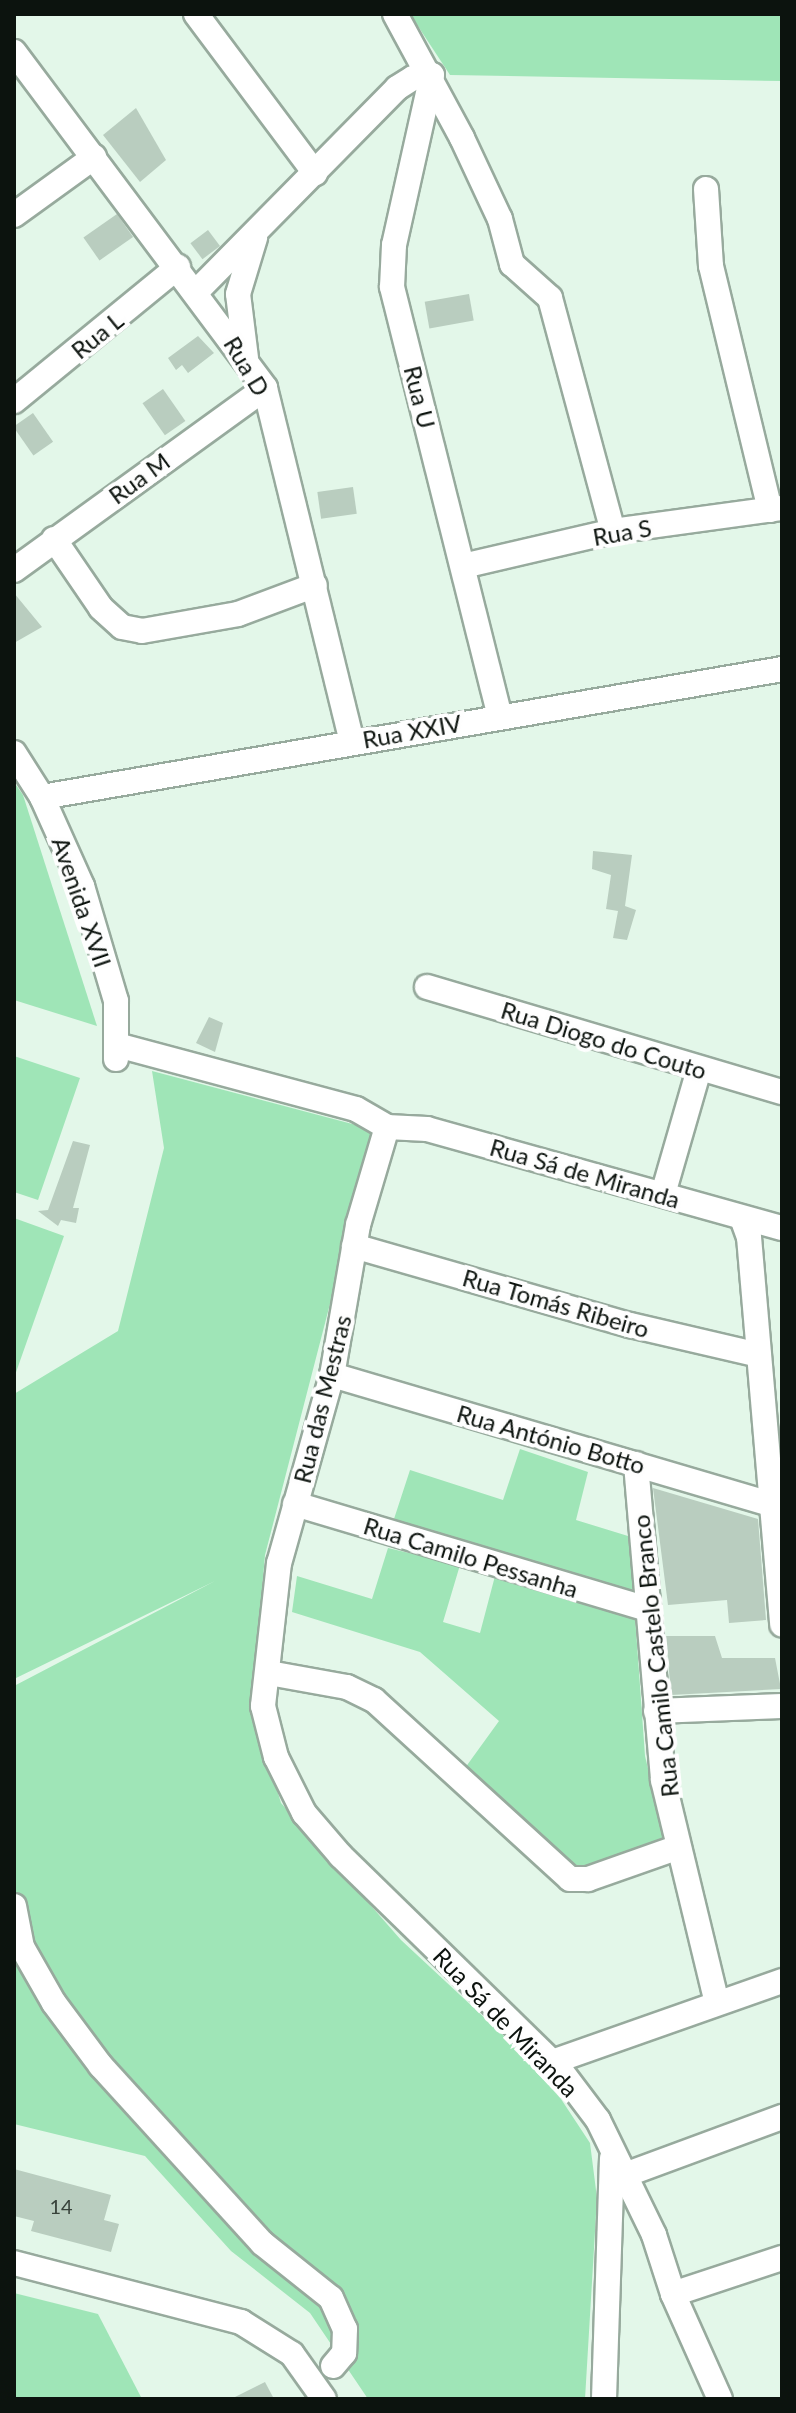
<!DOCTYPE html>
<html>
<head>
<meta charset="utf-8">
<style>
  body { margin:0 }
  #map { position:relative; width:796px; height:2413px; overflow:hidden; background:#e3f7e9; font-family:Lato,sans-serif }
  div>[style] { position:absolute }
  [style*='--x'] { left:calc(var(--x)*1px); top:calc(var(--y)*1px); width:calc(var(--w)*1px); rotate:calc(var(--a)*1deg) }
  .green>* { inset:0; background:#9fe5b7 }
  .building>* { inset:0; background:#b9cdbf; transform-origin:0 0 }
  .roads { filter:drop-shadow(2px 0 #97aa9d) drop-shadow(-2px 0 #97aa9d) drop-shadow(0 2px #97aa9d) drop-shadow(0 -2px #97aa9d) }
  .minor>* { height:24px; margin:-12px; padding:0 12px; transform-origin:12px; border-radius:12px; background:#fff }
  span { translate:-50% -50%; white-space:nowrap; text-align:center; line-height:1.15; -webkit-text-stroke:8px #fefefe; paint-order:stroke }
  .number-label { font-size:20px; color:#37423a }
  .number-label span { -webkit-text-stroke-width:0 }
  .street-label { font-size:24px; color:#0c130e }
  .frame { position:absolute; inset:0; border:16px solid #0c130e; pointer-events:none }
</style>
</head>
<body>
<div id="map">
  <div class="green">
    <i style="clip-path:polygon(410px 14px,782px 14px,782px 81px,450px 75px)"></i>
    <i style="clip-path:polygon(14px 782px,23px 795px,97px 1026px,14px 1000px)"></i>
    <i style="clip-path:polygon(14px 1056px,80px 1078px,38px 1200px,14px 1192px)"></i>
    <i style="clip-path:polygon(152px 1071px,375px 1130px,265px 1555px,252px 1707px,281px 1803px,401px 1940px,503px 2035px,561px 2099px,590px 2143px,597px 2198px,585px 2399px,368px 2399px,310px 2313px,231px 2251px,145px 2156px,14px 2124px,14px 1686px,215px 1581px,14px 1679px,14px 1394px,118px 1331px,164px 1148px)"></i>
    <i style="clip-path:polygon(14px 1218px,64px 1236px,14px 1378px)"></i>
    <i style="clip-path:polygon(520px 1449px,588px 1472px,576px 1520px,628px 1536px,634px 1594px,393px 1522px,410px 1470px,503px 1500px)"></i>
    <i style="clip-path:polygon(388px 1548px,460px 1565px,443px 1622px,480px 1633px,495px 1576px,635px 1616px,645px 1756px,665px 1839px,588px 1866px,564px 1867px,465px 1768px,499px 1721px,420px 1652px,292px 1612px,297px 1576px,372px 1599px)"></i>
    <i style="clip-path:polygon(14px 2293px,98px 2314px,142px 2399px,14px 2399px)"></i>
  </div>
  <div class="building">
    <i style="clip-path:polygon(136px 108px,166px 160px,140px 182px,103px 135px)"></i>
    <i style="left:117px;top:214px;width:28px;height:41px;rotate:55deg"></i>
    <i style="left:208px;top:230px;width:20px;height:22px;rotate:53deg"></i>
    <i style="left:469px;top:294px;width:27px;height:45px;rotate:80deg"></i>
    <i style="clip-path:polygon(198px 336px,214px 353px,188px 373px,182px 365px,176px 370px,168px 358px)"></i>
    <i style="left:163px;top:389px;width:39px;height:25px;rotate:55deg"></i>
    <i style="left:33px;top:413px;width:35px;height:24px;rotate:55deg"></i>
    <i style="left:353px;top:487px;width:27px;height:36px;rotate:82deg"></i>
    <i style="clip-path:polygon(14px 593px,42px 627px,14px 643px)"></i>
    <i style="clip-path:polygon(593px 851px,632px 855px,625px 906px,636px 910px,627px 940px,613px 938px,618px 911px,606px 909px,611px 875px,592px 869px)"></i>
    <i style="clip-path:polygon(209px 1017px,223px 1023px,215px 1052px,196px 1043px)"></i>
    <i style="clip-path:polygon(73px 1141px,90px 1145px,73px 1208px,79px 1208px,76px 1223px,61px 1220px,58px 1226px,38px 1211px,48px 1210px)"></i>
    <i style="clip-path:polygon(653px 1488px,758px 1519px,766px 1620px,729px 1623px,727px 1600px,668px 1605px)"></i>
    <i style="clip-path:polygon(666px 1636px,715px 1636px,722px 1658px,775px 1658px,781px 1689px,671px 1695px)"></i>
    <i style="clip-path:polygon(14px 2169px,111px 2195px,104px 2220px,119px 2224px,111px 2252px,31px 2231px,34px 2221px,14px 2216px)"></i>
    <i style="clip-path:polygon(265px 2382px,274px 2399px,231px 2399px)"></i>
  </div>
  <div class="roads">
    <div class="minor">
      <i style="--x:196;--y:14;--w:199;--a:53.2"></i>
      <i style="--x:395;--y:14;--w:141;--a:61.6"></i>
      <i style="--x:462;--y:138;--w:89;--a:64.9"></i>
      <i style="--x:500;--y:219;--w:47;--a:75.1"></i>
      <i style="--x:512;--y:264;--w:51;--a:41.8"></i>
      <i style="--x:550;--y:298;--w:241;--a:74.9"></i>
      <i style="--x:14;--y:52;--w:419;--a:53.2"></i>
      <i style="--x:265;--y:388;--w:364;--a:76.2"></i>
      <i style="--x:432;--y:75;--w:174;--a:102.6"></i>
      <i style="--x:394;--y:245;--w:42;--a:92.7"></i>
      <i style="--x:392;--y:287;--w:442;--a:75.9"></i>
      <i style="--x:706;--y:189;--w:77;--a:86.3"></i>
      <i style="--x:711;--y:266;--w:251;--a:76.4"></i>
      <i style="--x:14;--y:215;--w:99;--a:-35.9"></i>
      <i style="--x:196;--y:292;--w:286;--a:-45.4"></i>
      <i style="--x:397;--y:88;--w:19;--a:-32"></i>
      <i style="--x:413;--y:78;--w:19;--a:-9"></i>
      <i style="--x:246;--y:358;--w:64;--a:-97.1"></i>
      <i style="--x:238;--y:294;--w:59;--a:-73.1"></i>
      <i style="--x:14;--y:401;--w:212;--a:-39.3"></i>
      <i style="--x:54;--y:539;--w:83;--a:55.7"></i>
      <i style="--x:101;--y:608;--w:28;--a:42"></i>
      <i style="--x:122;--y:627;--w:20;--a:11"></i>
      <i style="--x:142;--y:631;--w:97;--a:-10"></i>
      <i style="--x:238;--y:614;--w:82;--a:-20.6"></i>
      <i style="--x:463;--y:566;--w:154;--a:-13.1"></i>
      <i style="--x:613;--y:531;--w:171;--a:-7.8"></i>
      <i style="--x:14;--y:570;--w:310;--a:-35.9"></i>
      <i style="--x:14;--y:753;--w:52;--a:57.5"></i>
      <i style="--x:42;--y:797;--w:98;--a:65.8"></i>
      <i style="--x:82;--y:886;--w:120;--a:73.5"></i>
      <i style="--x:116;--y:1001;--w:58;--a:90"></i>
      <i style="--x:42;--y:797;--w:751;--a:-9.81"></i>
      <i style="--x:427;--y:987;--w:370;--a:16.5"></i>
      <i style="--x:117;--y:1045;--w:247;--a:15"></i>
      <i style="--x:356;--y:1109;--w:36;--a:30"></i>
      <i style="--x:387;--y:1127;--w:40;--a:2.9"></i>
      <i style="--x:427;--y:1129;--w:369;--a:15.6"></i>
      <i style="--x:387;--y:1127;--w:102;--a:106.5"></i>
      <i style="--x:358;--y:1225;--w:152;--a:99.8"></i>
      <i style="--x:332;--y:1375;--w:195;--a:105.7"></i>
      <i style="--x:279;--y:1563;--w:144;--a:96.4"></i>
      <i style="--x:263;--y:1706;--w:53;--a:75.7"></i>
      <i style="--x:276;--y:1757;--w:63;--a:63.4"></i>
      <i style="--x:304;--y:1813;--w:57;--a:49.3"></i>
      <i style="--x:341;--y:1856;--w:308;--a:44.3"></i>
      <i style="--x:561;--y:2071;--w:61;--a:52.9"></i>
      <i style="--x:598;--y:2120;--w:128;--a:64"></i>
      <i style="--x:654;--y:2235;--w:62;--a:72.1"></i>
      <i style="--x:673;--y:2294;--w:115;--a:65.9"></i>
      <i style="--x:663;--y:1194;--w:130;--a:-73.9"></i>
      <i style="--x:742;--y:1218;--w:20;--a:70"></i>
      <i style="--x:749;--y:1237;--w:389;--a:85.1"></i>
      <i style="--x:354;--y:1246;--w:287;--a:16"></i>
      <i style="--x:630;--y:1325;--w:132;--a:13.1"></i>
      <i style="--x:332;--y:1375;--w:458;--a:16.4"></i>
      <i style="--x:636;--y:1464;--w:317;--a:85.1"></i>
      <i style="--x:663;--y:1780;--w:229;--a:76.4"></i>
      <i style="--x:295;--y:1504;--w:368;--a:16.6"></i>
      <i style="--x:269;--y:1673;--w:79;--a:10.2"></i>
      <i style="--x:347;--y:1687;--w:30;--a:26"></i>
      <i style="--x:374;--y:1700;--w:265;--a:42.4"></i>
      <i style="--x:570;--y:1879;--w:18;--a:0"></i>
      <i style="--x:588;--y:1879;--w:96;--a:-19.4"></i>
      <i style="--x:656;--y:1711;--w:126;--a:-2.3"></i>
      <i style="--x:14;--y:1906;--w:42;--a:79"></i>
      <i style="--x:22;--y:1947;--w:64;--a:60.3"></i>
      <i style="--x:54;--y:2003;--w:79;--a:53.3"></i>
      <i style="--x:101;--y:2066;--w:239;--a:47.7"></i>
      <i style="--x:262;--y:2243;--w:88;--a:38.6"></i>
      <i style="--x:331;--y:2298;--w:34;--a:66"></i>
      <i style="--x:345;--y:2329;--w:24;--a:92"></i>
      <i style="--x:344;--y:2353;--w:17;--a:130"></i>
      <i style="--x:552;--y:2062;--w:244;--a:-19.4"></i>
      <i style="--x:614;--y:2179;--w:179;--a:-20.3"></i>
      <i style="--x:14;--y:2263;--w:235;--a:14.6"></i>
      <i style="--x:241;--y:2322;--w:60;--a:32.1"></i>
      <i style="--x:292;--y:2354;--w:55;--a:54.6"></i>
      <i style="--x:673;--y:2294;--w:115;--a:-18.3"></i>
      <i style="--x:604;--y:2399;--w:241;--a:-88.1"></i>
    </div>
  </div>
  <div class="number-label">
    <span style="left:61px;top:2206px">14</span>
  </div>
  <div class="street-label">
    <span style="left:97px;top:335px;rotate:-39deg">Rua L</span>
    <span style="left:247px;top:366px;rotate:59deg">Rua D</span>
    <span style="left:420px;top:397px;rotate:76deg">Rua U</span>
    <span style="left:139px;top:478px;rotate:-36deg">Rua M</span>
    <span style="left:622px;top:532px;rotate:-10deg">Rua S</span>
    <span style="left:412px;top:731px;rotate:-10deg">Rua XXIV</span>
    <span style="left:82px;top:902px;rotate:71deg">Avenida XVII</span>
    <span style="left:604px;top:1040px;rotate:17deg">Rua Diogo do Couto</span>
    <span style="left:585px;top:1173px;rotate:16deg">Rua Sá de Miranda</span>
    <span style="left:556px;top:1303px;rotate:16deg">Rua Tomás Ribeiro</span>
    <span style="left:322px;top:1399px;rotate:-76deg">Rua das Mestras</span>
    <span style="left:551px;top:1439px;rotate:16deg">Rua António Botto</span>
    <span style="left:471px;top:1557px;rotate:17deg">Rua Camilo Pessanha</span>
    <span style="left:655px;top:1656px;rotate:-96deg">Rua Camilo Castelo Branco</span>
    <span style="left:506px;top:2022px;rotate:46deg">Rua Sá de Miranda</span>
  </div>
  <div class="frame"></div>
</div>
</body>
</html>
